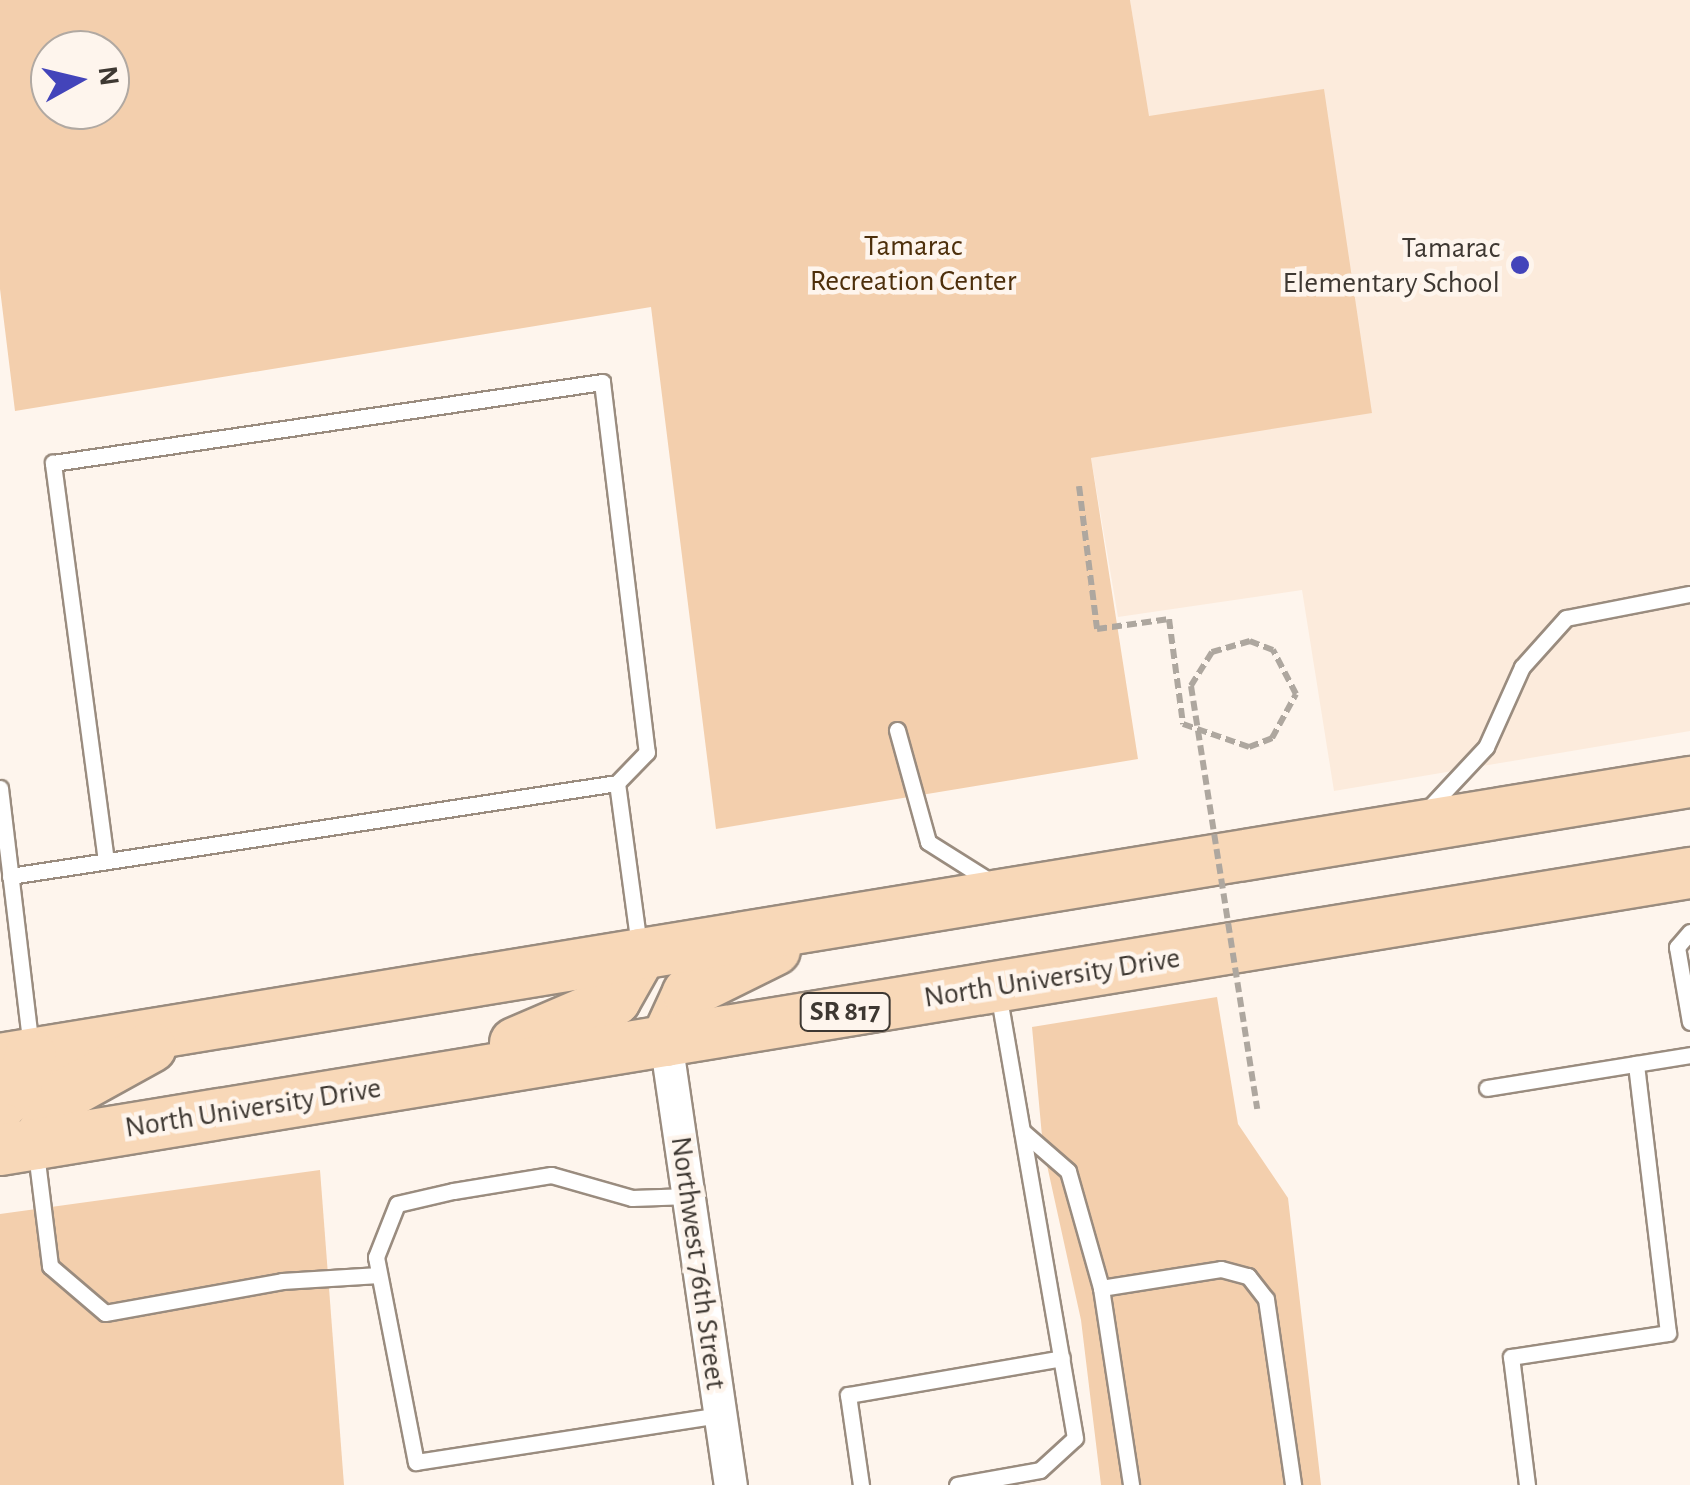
<!DOCTYPE html>
<html>
<head>
<meta charset="utf-8">
<style>
  body { margin:0 }
  #map { position:relative; width:1690px; height:1485px; overflow:hidden; background:#fef5ed; font-family:"Alegreya Sans",sans-serif }
  div>[style] { position:absolute }
  [style*='--x'] { left:calc(var(--x)*1px); top:calc(var(--y)*1px); width:calc(var(--w)*1px); rotate:calc(var(--a)*1deg) }
  .built>* { inset:0; background:#fcebdc }
  .green>* { inset:0; background:#f3cfad }
  .path>* { height:6px; margin-top:-3px; transform-origin:0; background:repeating-linear-gradient(90deg,#aea79f 0 10px,transparent 0 15px) }
  .roads { filter:drop-shadow(2px 0 #9a8c7f) drop-shadow(-2px 0 #9a8c7f) drop-shadow(0 2px #9a8c7f) drop-shadow(0 -2px #9a8c7f) }
  .lane>* { height:15px; margin:-7.5px; padding:0 7.5px; transform-origin:7.5px; border-radius:7.5px; background:#fff }
  .street>* { height:32px; margin:-16px; padding:0 16px; transform-origin:16px; border-radius:16px; background:#fff }
  .primary>* { height:50px; margin:-25px; padding:0 25px; transform-origin:25px; border-radius:25px; background:#f8d8b8 }
  .path-bridge>* { height:6px; margin-top:-3px; transform-origin:0; background:repeating-linear-gradient(90deg,#aea79f 0 10px,transparent 0 15px) }
  .dots>* { width:28px; height:28px; translate:-50% -50%; box-sizing:border-box; border:5px solid #fef5ed; border-radius:50% }
  span { translate:-50% -50%; white-space:nowrap; text-align:center; line-height:1.15; -webkit-text-stroke:9px #fef5ed; paint-order:stroke }
  .shield-label span { padding:2px 8px; background:#fef5ed; border:2px solid; border-radius:8px; -webkit-text-stroke-width:0 }
  .shield-label { font-size:28px; color:#3e3832; font-weight:700 }
  .park-label { font-size:30px; color:#4d2f0b }
  .poi-label { font-size:30px; color:#3e3832 }
  .right { translate:-100% -50%; text-align:right }
  .street-label { font-size:30px; color:#3e3832 }
  .north { position:absolute; left:30px; top:30px; width:100px; height:100px; box-sizing:border-box; background:#fef5ed; border:2px solid #b1a9a2; border-radius:50%; rotate:82deg; font-size:28px; font-weight:700; line-height:40px; text-align:center; color:#3e3832 }
  .north::after { content:''; display:block; margin:auto; width:35px; height:45px; background:#4344ba; clip-path:polygon(50% 0,100% 100%,50% 72%,0 100%) }
</style>
</head>
<body>
<div id="map">
  <div class="built">
    <i style="clip-path:polygon(1130px 0,1690px 0,1690px 731px,1334px 791px,1302px 590px,1118px 617px,1091px 458px,1372px 412px,1148px 116px)"></i>
  </div>
  <div class="green">
    <i style="clip-path:polygon(evenodd,0 0,1130px 0,1149px 116px,1324px 89px,1372px 413px,1091px 458px,1138px 759px,716px 829px,651px 307px,15px 411px,0 289px,0 0,50px 50px,110px 50px,110px 110px,50px 110px,50px 50px)"></i>
    <i style="clip-path:polygon(1217px 997px,1238px 1124px,1288px 1198px,1321px 1485px,1101px 1485px,1081px 1320px,1043px 1147px,1032px 1027px)"></i>
    <i style="clip-path:polygon(320px 1170px,344px 1485px,0 1485px,0 1214px)"></i>
  </div>
  <div class="path">
    <i style="--x:1079;--y:486;--w:144;--a:82.8"></i>
    <i style="--x:1097;--y:629;--w:73;--a:-7.9"></i>
    <i style="--x:1169;--y:619;--w:106;--a:82.4"></i>
    <i style="--x:1183;--y:724;--w:70;--a:19.2"></i>
    <i style="--x:1249;--y:747;--w:25;--a:-21"></i>
    <i style="--x:1272;--y:738;--w:50;--a:-61.4"></i>
    <i style="--x:1296;--y:694;--w:50;--a:-117.6"></i>
    <i style="--x:1273;--y:650;--w:25;--a:-159"></i>
    <i style="--x:1250;--y:641;--w:40;--a:164"></i>
    <i style="--x:1212;--y:652;--w:40;--a:122"></i>
  </div>
  <div class="roads">
    <div class="lane">
      <i style="--x:897;--y:730;--w:116;--a:74.5"></i>
      <i style="--x:928;--y:842;--w:77;--a:32.2"></i>
      <i style="--x:0;--y:788;--w:261;--a:83.2"></i>
      <i style="--x:1428;--y:809;--w:85;--a:-46.9"></i>
      <i style="--x:1486;--y:747;--w:88;--a:-65.8"></i>
      <i style="--x:1522;--y:667;--w:66;--a:-48.1"></i>
      <i style="--x:1566;--y:618;--w:126;--a:-11"></i>
      <i style="--x:106;--y:861;--w:402;--a:-97.6"></i>
      <i style="--x:53;--y:463;--w:555;--a:-8.39"></i>
      <i style="--x:602;--y:382;--w:373;--a:83.1"></i>
      <i style="--x:647;--y:752;--w:43;--a:134.1"></i>
      <i style="--x:617;--y:783;--w:163;--a:82.3"></i>
      <i style="--x:10;--y:876;--w:614;--a:-8.71"></i>
      <i style="--x:1690;--y:932;--w:20;--a:131"></i>
      <i style="--x:1677;--y:947;--w:76;--a:80.2"></i>
      <i style="--x:1487;--y:1088;--w:206;--a:-9.2"></i>
      <i style="--x:1022;--y:1131;--w:61;--a:41"></i>
      <i style="--x:1068;--y:1171;--w:122;--a:74.2"></i>
      <i style="--x:1101;--y:1288;--w:199;--a:81.3"></i>
      <i style="--x:36;--y:1153;--w:114;--a:82.9"></i>
      <i style="--x:50;--y:1266;--w:72;--a:40.5"></i>
      <i style="--x:105;--y:1313;--w:180;--a:-10.2"></i>
      <i style="--x:282;--y:1281;--w:97;--a:-3.5"></i>
      <i style="--x:689;--y:1196;--w:57;--a:178"></i>
      <i style="--x:632;--y:1198;--w:84;--a:-164.1"></i>
      <i style="--x:551;--y:1175;--w:99;--a:170.7"></i>
      <i style="--x:453;--y:1191;--w:57;--a:166.9"></i>
      <i style="--x:397;--y:1204;--w:57;--a:111.6"></i>
      <i style="--x:376;--y:1257;--w:209;--a:79"></i>
      <i style="--x:416;--y:1462;--w:309;--a:-8.8"></i>
      <i style="--x:1101;--y:1288;--w:121;--a:-9"></i>
      <i style="--x:1221;--y:1269;--w:28;--a:15"></i>
      <i style="--x:1248;--y:1276;--w:29;--a:52"></i>
      <i style="--x:1266;--y:1299;--w:188;--a:81.7"></i>
      <i style="--x:861;--y:1485;--w:91;--a:-98.2"></i>
      <i style="--x:848;--y:1395;--w:217;--a:-9.8"></i>
      <i style="--x:957;--y:1485;--w:84;--a:-10.2"></i>
      <i style="--x:1040;--y:1470;--w:47;--a:-42.4"></i>
      <i style="--x:1075;--y:1438;--w:454;--a:-99.8"></i>
      <i style="--x:1527;--y:1485;--w:129;--a:-97.1"></i>
      <i style="--x:1511;--y:1357;--w:159;--a:-8.7"></i>
      <i style="--x:1668;--y:1333;--w:271;--a:-96.8"></i>
    </div>
    <div class="street">
      <i style="--x:666;--y:1041;--w:449;--a:81.7"></i>
    </div>
    <div class="primary">
      <i style="--x:666;--y:1041;--w:53;--a:-65.4"></i>
      <i style="--x:688;--y:993;--w:97;--a:-26.3"></i>
      <i style="--x:515;--y:1043;--w:109;--a:-23.3"></i>
      <i style="--x:615;--y:1000;--w:53;--a:-60.5"></i>
      <i style="--x:0;--y:1059;--w:1713;--a:-9.31"></i>
      <i style="--x:0;--y:1106;--w:32;--a:-46"></i>
      <i style="--x:22;--y:1083;--w:30;--a:-73"></i>
      <i style="--x:36;--y:1144;--w:58;--a:-59"></i>
      <i style="--x:66;--y:1094;--w:97;--a:-28.9"></i>
      <i style="--x:0;--y:1150;--w:1713;--a:-9.31"></i>
    </div>
  </div>
  <div class="path-bridge">
    <i style="--x:1191;--y:686;--w:428;--a:81.1"></i>
  </div>
  <div class="dots">
    <i style="left:1520px;top:265px;background:#4344ba"></i>
  </div>
  <div class="shield-label">
    <span style="left:845px;top:1012px">SR 817</span>
  </div>
  <div class="park-label">
    <span style="left:913px;top:263px">Tamarac<br>Recreation Center</span>
  </div>
  <div class="poi-label">
    <span class="right" style="left:1500px;top:265px">Tamarac<br>Elementary School</span>
  </div>
  <div class="street-label">
    <span style="left:1052px;top:978px;rotate:-9deg">North University Drive</span>
    <span style="left:253px;top:1108px;rotate:-9deg">North University Drive</span>
    <span style="left:698px;top:1263px;rotate:82deg">Northwest 76th Street</span>
  </div>
  <div class="north">N</div>
</div>
</body>
</html>
